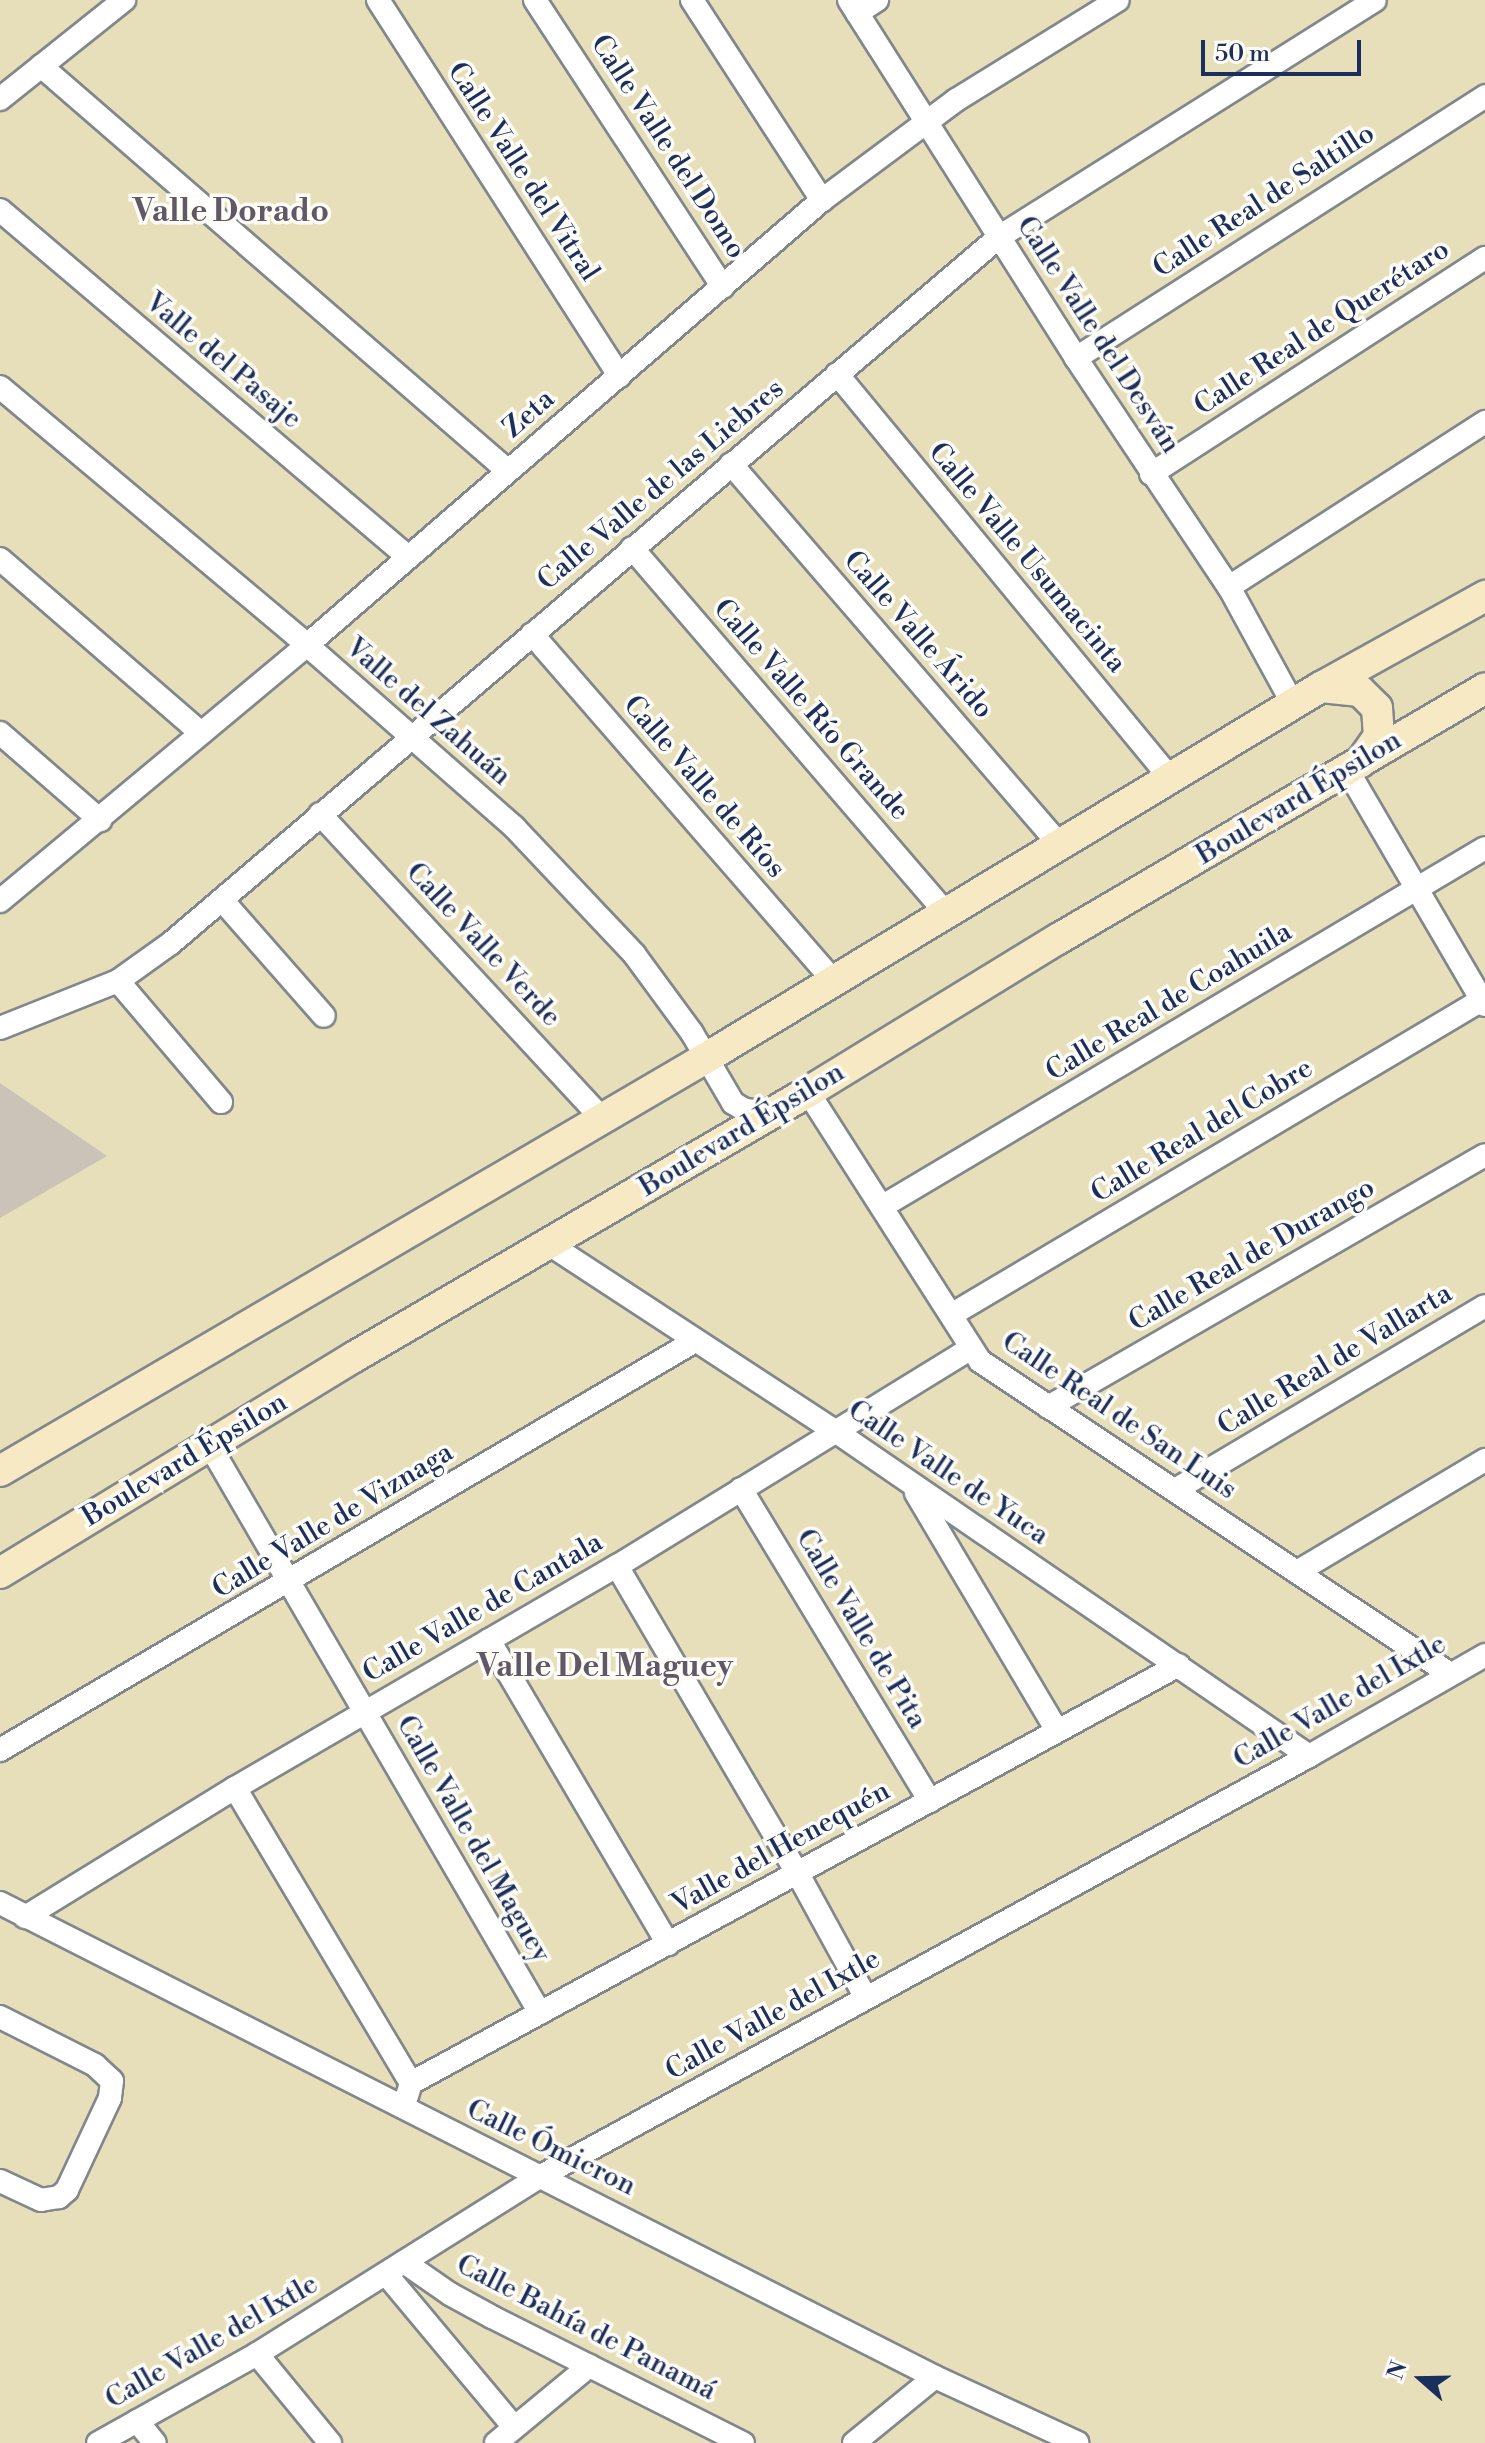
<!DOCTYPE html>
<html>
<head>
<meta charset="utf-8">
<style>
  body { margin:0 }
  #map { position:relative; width:1485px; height:2443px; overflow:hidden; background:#e7dfb9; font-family:"Libre Bodoni",serif }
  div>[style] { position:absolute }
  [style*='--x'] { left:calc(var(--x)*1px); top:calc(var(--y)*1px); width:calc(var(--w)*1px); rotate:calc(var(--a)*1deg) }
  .industrial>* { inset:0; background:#cbc3b8 }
  .roads { filter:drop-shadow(2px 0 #81878c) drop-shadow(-2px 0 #81878c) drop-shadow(0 2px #81878c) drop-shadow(0 -2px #81878c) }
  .street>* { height:22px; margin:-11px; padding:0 11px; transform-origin:11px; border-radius:11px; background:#fff }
  .secondary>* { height:30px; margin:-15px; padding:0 15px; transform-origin:15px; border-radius:15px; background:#f6e9c3 }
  span { translate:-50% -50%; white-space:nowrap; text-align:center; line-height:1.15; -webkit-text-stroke:7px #fdfcf7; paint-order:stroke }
  .street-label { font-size:28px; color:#1b2f5e }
  .quarter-label { font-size:32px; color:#605865; font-weight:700 }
  .north { position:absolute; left:1381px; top:2339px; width:80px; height:80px; -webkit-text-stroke:6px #fdfcf7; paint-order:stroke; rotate:290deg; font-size:22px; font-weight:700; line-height:32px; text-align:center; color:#1b2f5e }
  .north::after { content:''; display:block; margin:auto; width:28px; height:36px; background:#1b2f5e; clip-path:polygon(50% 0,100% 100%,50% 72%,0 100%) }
  .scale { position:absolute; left:1201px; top:40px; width:160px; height:36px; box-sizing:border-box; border:4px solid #1b2f5e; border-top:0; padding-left:10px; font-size:24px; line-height:28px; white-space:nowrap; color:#1b2f5e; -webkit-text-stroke:6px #fdfcf7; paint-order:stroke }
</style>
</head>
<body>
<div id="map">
  <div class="industrial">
    <i style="clip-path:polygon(0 1083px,107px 1156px,0 1218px)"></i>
  </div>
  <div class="roads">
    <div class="street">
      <i style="--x:378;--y:0;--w:447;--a:57.3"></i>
      <i style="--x:535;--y:0;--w:343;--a:56.8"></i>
      <i style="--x:692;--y:0;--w:239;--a:57"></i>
      <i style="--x:849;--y:0;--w:424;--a:57.6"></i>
      <i style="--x:1076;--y:358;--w:275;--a:56.3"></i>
      <i style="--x:1229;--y:587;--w:133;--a:61.3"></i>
      <i style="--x:857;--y:13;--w:24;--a:-33"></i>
      <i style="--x:41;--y:66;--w:618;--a:40.93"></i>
      <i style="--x:0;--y:99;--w:159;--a:-38.6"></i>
      <i style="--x:0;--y:210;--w:536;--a:40.38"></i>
      <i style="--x:1076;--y:358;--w:486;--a:-32.6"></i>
      <i style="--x:837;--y:374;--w:525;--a:50.49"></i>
      <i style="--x:0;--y:387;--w:401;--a:40"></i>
      <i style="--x:307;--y:645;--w:276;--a:41.3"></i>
      <i style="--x:514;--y:827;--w:175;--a:46.6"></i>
      <i style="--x:634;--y:954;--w:98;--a:53.7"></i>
      <i style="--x:692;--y:1033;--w:81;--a:59.6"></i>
      <i style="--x:733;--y:1103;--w:14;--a:30"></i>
      <i style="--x:745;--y:1110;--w:29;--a:6"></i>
      <i style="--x:731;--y:464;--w:502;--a:49.2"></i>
      <i style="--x:1151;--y:474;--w:398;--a:-32.9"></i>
      <i style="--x:632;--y:548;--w:479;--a:49.3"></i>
      <i style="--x:0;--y:559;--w:266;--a:40.9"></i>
      <i style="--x:1229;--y:587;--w:305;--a:-32.8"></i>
      <i style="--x:532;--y:634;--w:457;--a:49"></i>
      <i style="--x:0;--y:733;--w:133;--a:41"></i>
      <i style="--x:1348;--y:771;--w:271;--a:59.7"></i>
      <i style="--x:320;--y:814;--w:415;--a:47.2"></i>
      <i style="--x:222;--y:900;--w:154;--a:48.7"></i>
      <i style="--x:0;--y:901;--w:400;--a:-39.8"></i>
      <i style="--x:307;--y:645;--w:681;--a:-40.83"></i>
      <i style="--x:822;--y:200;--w:167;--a:-36.7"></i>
      <i style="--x:956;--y:100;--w:190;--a:-31.7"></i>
      <i style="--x:118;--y:981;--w:159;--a:49.6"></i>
      <i style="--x:0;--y:1028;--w:127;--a:-21.7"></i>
      <i style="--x:118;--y:981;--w:65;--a:-35.6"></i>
      <i style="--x:171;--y:943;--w:1088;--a:-40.45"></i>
      <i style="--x:999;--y:237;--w:444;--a:-32.2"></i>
      <i style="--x:808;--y:1092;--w:319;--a:57.4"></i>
      <i style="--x:980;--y:1361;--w:565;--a:33.66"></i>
      <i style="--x:883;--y:1206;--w:700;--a:-30.74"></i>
      <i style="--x:549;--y:1244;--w:345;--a:33.2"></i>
      <i style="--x:838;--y:1433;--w:571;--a:34.44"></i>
      <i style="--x:951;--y:1315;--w:621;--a:-30.69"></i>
      <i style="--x:1048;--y:1407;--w:504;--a:-29.97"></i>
      <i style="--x:210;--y:1446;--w:656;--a:59.8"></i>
      <i style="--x:741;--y:1489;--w:365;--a:58.8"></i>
      <i style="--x:1175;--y:1490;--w:360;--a:-30.7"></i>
      <i style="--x:916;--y:1493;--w:276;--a:59.3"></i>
      <i style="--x:617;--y:1566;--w:357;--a:59.6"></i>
      <i style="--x:798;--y:1874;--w:141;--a:61.3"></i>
      <i style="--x:1297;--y:1572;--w:219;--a:-30.8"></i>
      <i style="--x:489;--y:1640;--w:353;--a:59.5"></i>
      <i style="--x:0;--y:1750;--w:806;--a:-30.48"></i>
      <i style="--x:235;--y:1788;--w:344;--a:59.2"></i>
      <i style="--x:411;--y:2083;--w:14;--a:107"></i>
      <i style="--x:0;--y:1903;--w:1048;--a:26.88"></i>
      <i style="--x:935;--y:2377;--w:157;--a:24.8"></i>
      <i style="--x:25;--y:1917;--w:246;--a:-31.6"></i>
      <i style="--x:235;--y:1788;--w:442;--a:-30.2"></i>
      <i style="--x:617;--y:1566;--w:414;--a:-31.6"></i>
      <i style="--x:0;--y:2017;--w:106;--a:26.8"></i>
      <i style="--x:95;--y:2065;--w:23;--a:43"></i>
      <i style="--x:112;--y:2081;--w:17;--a:97"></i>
      <i style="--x:110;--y:2098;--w:102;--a:115.1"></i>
      <i style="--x:67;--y:2190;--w:11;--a:139"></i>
      <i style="--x:59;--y:2197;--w:18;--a:171"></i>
      <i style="--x:41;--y:2200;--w:45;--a:-155.1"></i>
      <i style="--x:411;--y:2083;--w:874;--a:-28.56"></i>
      <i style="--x:404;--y:2262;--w:56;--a:34.8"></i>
      <i style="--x:450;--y:2294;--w:48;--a:28.7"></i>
      <i style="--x:492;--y:2317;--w:281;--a:26.7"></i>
      <i style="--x:386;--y:2274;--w:199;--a:50.1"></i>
      <i style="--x:257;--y:2354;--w:115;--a:50.6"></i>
      <i style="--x:137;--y:2421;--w:28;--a:51"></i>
      <i style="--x:98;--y:2443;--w:182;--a:-29.2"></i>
      <i style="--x:257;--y:2354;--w:335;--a:-32.1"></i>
      <i style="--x:541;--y:2176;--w:875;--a:-28.67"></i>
      <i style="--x:1309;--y:1756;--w:203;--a:-29.8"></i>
      <i style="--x:496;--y:2443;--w:121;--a:-39.6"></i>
      <i style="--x:854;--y:2443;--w:104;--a:-39.2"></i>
    </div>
    <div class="secondary">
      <i style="--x:1321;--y:687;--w:39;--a:6"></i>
      <i style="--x:1360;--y:691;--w:24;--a:45"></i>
      <i style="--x:1377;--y:708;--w:28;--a:86"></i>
      <i style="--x:1379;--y:736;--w:32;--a:125"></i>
      <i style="--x:0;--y:1471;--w:818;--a:-30.33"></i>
      <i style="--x:706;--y:1058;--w:718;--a:-31.1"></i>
      <i style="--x:1321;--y:687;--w:188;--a:-29"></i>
      <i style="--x:0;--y:1573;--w:415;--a:-31.4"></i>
      <i style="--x:354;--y:1357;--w:526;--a:-30.27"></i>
      <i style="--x:808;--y:1092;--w:293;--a:-31.5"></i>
      <i style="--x:1058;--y:939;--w:495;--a:-30.4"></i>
    </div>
  </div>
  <div class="street-label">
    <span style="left:668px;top:147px;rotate:57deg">Calle Valle del Domo</span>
    <span style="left:523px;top:172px;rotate:57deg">Calle Valle del Vitral</span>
    <span style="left:1264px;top:201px;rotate:-33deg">Calle Real de Saltillo</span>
    <span style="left:1322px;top:328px;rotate:-33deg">Calle Real de Querétaro</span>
    <span style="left:1098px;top:335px;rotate:57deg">Calle Valle del Desván</span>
    <span style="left:223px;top:361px;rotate:40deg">Valle del Pasaje</span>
    <span style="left:529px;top:414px;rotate:-41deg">Zeta</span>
    <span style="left:661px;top:485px;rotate:-40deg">Calle Valle de las Liebres</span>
    <span style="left:1027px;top:558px;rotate:50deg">Calle Valle Usumacinta</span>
    <span style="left:918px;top:635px;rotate:49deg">Calle Valle Árido</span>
    <span style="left:811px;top:710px;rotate:49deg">Calle Valle Río Grande</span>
    <span style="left:428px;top:712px;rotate:41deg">Valle del Zahuán</span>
    <span style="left:704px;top:787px;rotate:49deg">Calle Valle de Ríos</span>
    <span style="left:1299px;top:798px;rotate:-31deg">Boulevard Épsilon</span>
    <span style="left:483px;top:945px;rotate:47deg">Calle Valle Verde</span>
    <span style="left:1169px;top:1002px;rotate:-31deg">Calle Real de Coahuila</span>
    <span style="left:742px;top:1130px;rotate:-31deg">Boulevard Épsilon</span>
    <span style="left:1202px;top:1131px;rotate:-31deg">Calle Real del Cobre</span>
    <span style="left:1252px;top:1255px;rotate:-30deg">Calle Real de Durango</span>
    <span style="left:1335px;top:1360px;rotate:-31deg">Calle Real de Vallarta</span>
    <span style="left:1119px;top:1416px;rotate:34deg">Calle Real de San Luis</span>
    <span style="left:185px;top:1460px;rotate:-31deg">Boulevard Épsilon</span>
    <span style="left:948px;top:1473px;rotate:34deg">Calle Valle de Yuca</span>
    <span style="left:333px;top:1521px;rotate:-31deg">Calle Valle de Viznaga</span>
    <span style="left:483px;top:1608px;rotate:-30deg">Calle Valle de Cantala</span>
    <span style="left:861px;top:1629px;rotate:59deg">Calle Valle de Pita</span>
    <span style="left:1340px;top:1702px;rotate:-30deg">Calle Valle del Ixtle</span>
    <span style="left:473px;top:1839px;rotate:60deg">Calle Valle del Maguey</span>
    <span style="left:781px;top:1848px;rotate:-29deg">Valle del Henequén</span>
    <span style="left:773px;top:2015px;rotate:-29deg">Calle Valle del Ixtle</span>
    <span style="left:551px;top:2148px;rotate:26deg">Calle Ómicron</span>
    <span style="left:586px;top:2328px;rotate:27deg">Calle Bahía de Panamá</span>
    <span style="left:212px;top:2342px;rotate:-30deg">Calle Valle del Ixtle</span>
  </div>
  <div class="quarter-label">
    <span style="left:231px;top:211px">Valle Dorado</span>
    <span style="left:605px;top:1666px">Valle Del Maguey</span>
  </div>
  <div class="north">N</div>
  <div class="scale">50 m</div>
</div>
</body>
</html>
